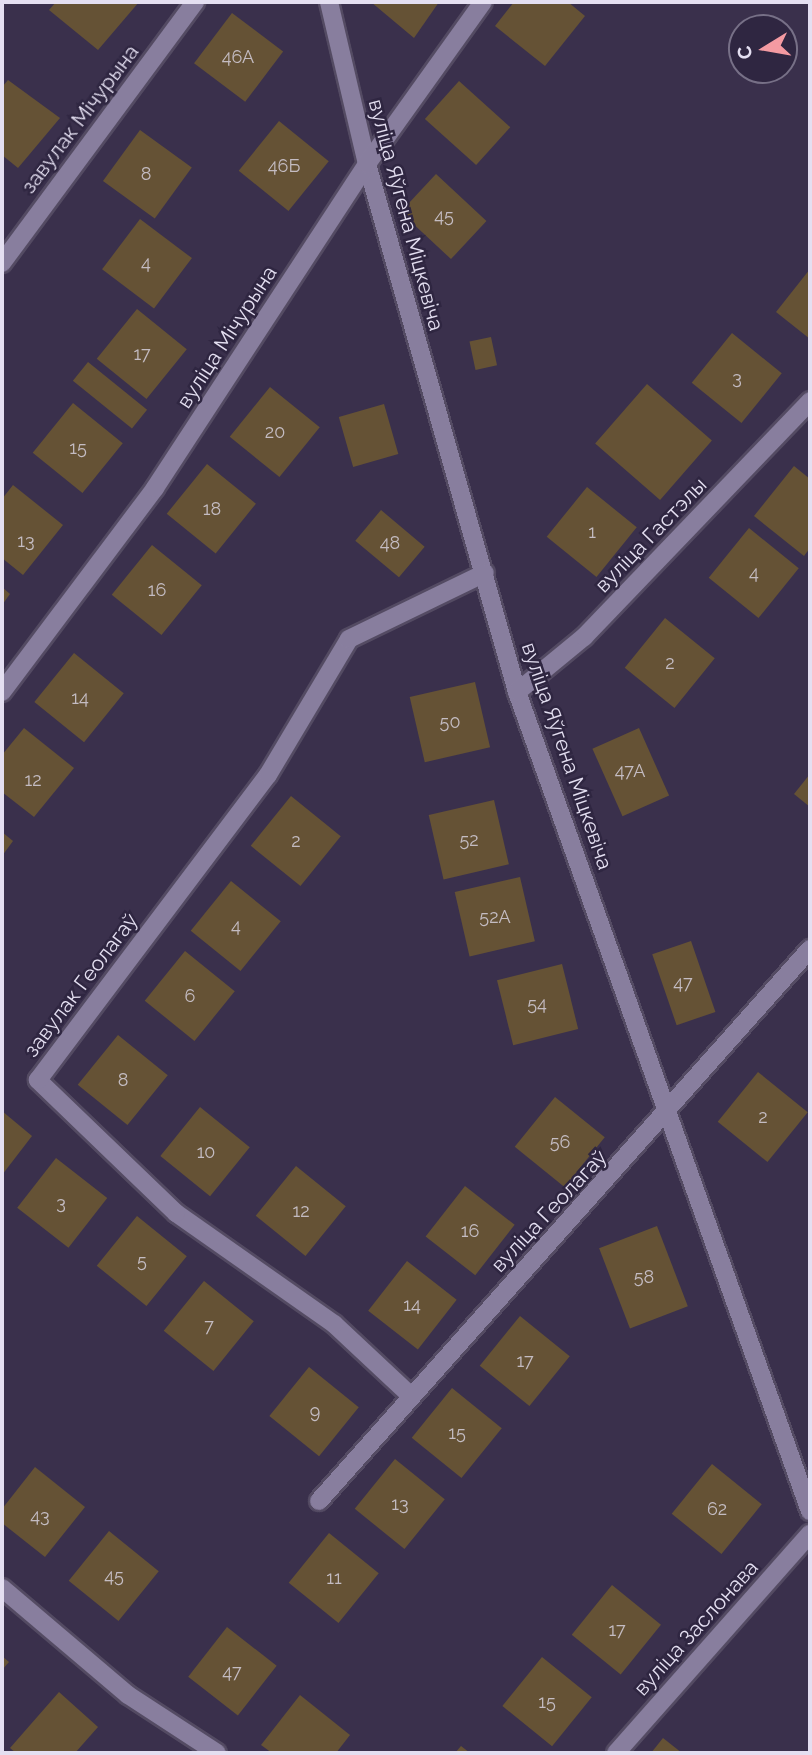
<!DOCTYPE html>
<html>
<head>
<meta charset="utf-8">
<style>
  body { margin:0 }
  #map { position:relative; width:812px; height:1755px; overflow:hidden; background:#3a304c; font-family:Raleway,sans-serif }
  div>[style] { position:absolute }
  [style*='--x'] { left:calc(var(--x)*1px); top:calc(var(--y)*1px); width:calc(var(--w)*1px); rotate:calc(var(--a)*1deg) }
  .building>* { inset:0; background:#655235; transform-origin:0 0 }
  .roads { filter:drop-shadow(2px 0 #544b63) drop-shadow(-2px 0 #544b63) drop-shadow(0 2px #544b63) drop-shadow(0 -2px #544b63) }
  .minor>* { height:18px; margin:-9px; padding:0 9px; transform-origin:9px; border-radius:9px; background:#887e9e }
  span { translate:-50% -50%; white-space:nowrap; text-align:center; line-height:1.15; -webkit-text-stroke:5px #2f2641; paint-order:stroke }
  .number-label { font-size:18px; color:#c4bcc2 }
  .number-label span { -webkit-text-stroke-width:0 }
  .street-label { font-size:21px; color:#e4dff1 }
  .frame { position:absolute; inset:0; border:4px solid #e4dff1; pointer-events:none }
  .north { position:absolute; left:728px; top:14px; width:70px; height:70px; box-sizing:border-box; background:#2f2641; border:2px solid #777087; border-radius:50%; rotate:259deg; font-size:19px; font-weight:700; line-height:28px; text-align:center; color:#e4dff1 }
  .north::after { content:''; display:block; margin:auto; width:24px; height:32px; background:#f49aa2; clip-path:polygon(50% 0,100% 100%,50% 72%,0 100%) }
</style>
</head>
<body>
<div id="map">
  <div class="building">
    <i style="clip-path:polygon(56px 2px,139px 2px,98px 50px,49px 10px)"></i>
    <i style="clip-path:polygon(371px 2px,439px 2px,414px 38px)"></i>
    <i style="clip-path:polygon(514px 2px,568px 2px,585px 16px,545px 66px,495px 26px)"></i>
    <i style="left:232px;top:13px;width:64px;height:63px;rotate:37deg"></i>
    <i style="clip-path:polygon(8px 80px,60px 118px,18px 168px,2px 155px,2px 87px)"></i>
    <i style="left:459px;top:81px;width:69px;height:51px;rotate:42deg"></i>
    <i style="left:279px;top:121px;width:64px;height:64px;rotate:39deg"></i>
    <i style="left:140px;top:130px;width:64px;height:63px;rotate:36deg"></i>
    <i style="left:436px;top:174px;width:69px;height:52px;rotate:43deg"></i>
    <i style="left:140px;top:219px;width:65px;height:63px;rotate:37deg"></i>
    <i style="clip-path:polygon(810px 269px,810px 339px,776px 312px)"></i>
    <i style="left:137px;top:309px;width:64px;height:64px;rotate:39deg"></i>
    <i style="left:732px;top:333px;width:64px;height:64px;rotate:39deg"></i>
    <i style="left:491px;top:337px;width:29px;height:22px;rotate:78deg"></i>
    <i style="left:88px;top:362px;width:76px;height:24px;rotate:39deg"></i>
    <i style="left:647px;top:384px;width:86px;height:79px;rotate:41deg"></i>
    <i style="left:270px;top:387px;width:64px;height:64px;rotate:39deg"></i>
    <i style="left:73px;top:403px;width:64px;height:64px;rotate:39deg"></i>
    <i style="left:384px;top:404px;width:52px;height:47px;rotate:74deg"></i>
    <i style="left:207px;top:464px;width:63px;height:64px;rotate:39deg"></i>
    <i style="clip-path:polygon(794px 466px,810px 479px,810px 548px,804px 556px,754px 516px)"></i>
    <i style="clip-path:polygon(13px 485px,63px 525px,23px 575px,2px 558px,2px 499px)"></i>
    <i style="left:587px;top:487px;width:64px;height:64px;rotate:39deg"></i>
    <i style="left:381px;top:510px;width:57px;height:40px;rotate:40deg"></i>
    <i style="left:749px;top:528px;width:64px;height:64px;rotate:39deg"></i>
    <i style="left:152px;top:545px;width:64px;height:64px;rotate:39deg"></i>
    <i style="clip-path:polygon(2px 587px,10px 594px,2px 605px)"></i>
    <i style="left:665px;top:618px;width:64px;height:64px;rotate:39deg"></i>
    <i style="left:74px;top:653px;width:64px;height:63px;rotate:39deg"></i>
    <i style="left:475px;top:682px;width:67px;height:67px;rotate:77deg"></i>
    <i style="clip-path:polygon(24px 728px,74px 768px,34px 817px,2px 792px,2px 755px)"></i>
    <i style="left:639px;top:728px;width:74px;height:51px;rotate:66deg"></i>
    <i style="clip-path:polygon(810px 774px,810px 807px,794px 794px)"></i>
    <i style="left:291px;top:796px;width:64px;height:64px;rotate:39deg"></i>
    <i style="left:494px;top:800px;width:66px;height:67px;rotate:77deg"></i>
    <i style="clip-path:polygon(2px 832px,13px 841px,2px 856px)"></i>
    <i style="left:520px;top:877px;width:66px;height:67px;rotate:77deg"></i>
    <i style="left:231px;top:881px;width:64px;height:64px;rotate:39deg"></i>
    <i style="left:691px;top:941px;width:75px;height:41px;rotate:71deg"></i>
    <i style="left:185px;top:951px;width:64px;height:64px;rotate:39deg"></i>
    <i style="left:562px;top:964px;width:67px;height:67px;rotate:76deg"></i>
    <i style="left:118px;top:1035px;width:64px;height:64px;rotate:39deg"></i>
    <i style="left:758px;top:1072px;width:64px;height:64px;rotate:39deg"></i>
    <i style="left:555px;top:1097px;width:64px;height:64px;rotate:39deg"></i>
    <i style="left:200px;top:1107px;width:64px;height:63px;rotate:39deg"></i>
    <i style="clip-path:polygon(2px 1111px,32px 1136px,2px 1175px)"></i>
    <i style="left:56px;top:1158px;width:65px;height:63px;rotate:38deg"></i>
    <i style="left:296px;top:1166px;width:64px;height:64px;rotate:39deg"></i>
    <i style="left:465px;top:1186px;width:63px;height:64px;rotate:38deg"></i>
    <i style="left:137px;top:1216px;width:64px;height:64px;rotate:39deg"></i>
    <i style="left:657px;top:1226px;width:86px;height:62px;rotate:69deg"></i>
    <i style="left:407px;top:1261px;width:63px;height:63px;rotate:38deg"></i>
    <i style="left:204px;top:1281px;width:64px;height:64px;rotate:39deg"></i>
    <i style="left:520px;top:1316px;width:64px;height:64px;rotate:39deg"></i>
    <i style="left:309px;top:1367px;width:64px;height:63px;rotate:39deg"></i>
    <i style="left:452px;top:1388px;width:64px;height:64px;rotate:39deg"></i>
    <i style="left:395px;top:1459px;width:64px;height:64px;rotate:39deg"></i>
    <i style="left:712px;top:1464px;width:64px;height:64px;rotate:39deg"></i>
    <i style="clip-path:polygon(35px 1467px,85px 1507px,45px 1557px,2px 1523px,2px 1509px)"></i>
    <i style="left:109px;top:1531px;width:64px;height:64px;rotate:39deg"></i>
    <i style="left:329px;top:1533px;width:64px;height:64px;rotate:39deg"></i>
    <i style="left:612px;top:1585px;width:63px;height:64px;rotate:39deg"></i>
    <i style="left:227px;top:1627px;width:63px;height:63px;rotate:38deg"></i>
    <i style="clip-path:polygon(2px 1656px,9px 1662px,2px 1670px)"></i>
    <i style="left:542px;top:1657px;width:64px;height:63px;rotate:39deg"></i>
    <i style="clip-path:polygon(59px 1692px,98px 1727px,75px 1753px,16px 1753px,10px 1748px)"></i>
    <i style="clip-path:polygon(300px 1695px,350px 1735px,336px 1753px,272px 1753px,261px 1745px)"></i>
    <i style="clip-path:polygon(663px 1738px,682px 1753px,651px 1753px)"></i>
    <i style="clip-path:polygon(461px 1746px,470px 1753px,455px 1753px)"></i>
  </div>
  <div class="roads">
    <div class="minor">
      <i style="--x:329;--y:2;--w:166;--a:76.8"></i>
      <i style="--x:367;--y:164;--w:549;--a:74.14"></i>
      <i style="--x:517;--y:692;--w:870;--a:70.32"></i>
      <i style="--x:2;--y:263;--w:325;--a:-53.5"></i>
      <i style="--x:2;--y:692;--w:255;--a:-53.1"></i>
      <i style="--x:155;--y:488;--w:387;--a:-56.8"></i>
      <i style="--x:367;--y:164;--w:199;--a:-54.4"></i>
      <i style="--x:517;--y:692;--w:87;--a:-39.4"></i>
      <i style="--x:584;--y:637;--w:327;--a:-46.2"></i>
      <i style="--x:411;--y:1396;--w:105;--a:-136.9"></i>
      <i style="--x:334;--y:1324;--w:193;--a:-144.9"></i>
      <i style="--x:176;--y:1213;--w:192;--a:-136.1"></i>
      <i style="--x:38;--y:1080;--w:382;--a:-53"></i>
      <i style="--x:268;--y:775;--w:158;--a:-59.2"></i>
      <i style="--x:349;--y:639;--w:151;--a:-25.9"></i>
      <i style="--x:319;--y:1501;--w:739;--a:-48.35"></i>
      <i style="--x:2;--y:1588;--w:165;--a:40.3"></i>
      <i style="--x:128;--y:1695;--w:106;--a:33.1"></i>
      <i style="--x:616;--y:1753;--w:293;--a:-48.5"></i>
    </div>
  </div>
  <div class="number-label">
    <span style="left:238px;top:57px">46А</span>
    <span style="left:284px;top:166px">46Б</span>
    <span style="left:146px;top:174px">8</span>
    <span style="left:444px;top:216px">45</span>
    <span style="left:146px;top:263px">4</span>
    <span style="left:142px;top:354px">17</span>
    <span style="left:737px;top:378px">3</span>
    <span style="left:275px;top:432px">20</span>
    <span style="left:78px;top:448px">15</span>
    <span style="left:212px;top:509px">18</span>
    <span style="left:592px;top:532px">1</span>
    <span style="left:26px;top:541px">13</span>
    <span style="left:390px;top:543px">48</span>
    <span style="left:754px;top:573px">4</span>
    <span style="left:157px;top:590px">16</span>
    <span style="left:670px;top:663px">2</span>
    <span style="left:80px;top:698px">14</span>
    <span style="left:450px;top:722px">50</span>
    <span style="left:630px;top:771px">47А</span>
    <span style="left:33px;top:780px">12</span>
    <span style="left:469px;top:840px">52</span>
    <span style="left:296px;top:841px">2</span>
    <span style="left:495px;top:917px">52А</span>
    <span style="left:236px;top:926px">4</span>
    <span style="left:683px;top:983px">47</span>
    <span style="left:190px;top:996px">6</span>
    <span style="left:537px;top:1004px">54</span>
    <span style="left:123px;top:1080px">8</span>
    <span style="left:763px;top:1117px">2</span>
    <span style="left:560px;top:1142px">56</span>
    <span style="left:206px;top:1152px">10</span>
    <span style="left:61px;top:1203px">3</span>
    <span style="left:301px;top:1211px">12</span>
    <span style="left:470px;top:1231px">16</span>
    <span style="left:142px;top:1261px">5</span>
    <span style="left:644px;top:1277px">58</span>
    <span style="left:412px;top:1305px">14</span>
    <span style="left:209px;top:1326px">7</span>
    <span style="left:525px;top:1361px">17</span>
    <span style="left:315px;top:1412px">9</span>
    <span style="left:457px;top:1433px">15</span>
    <span style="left:400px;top:1504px">13</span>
    <span style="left:717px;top:1509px">62</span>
    <span style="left:40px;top:1516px">43</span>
    <span style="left:114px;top:1576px">45</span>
    <span style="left:334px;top:1578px">11</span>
    <span style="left:617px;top:1630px">17</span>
    <span style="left:232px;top:1672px">47</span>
    <span style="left:547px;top:1702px">15</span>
  </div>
  <div class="street-label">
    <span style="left:80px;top:119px;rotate:-53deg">завулак Мічурына</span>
    <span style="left:406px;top:215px;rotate:75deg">вуліца Яўгена Міцкевіча</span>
    <span style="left:227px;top:337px;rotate:-57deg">вуліца Мічурына</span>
    <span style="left:651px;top:535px;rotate:-46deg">вуліца Гастэлы</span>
    <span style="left:567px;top:756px;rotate:71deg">вуліца Яўгена Міцкевіча</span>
    <span style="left:81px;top:985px;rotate:-53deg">завулак Геолагаў</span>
    <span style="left:549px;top:1211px;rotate:-47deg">вуліца Геолагаў</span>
    <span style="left:696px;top:1628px;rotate:-48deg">вуліца Заслонава</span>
  </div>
  <div class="frame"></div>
  <div class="north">С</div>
</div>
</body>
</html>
